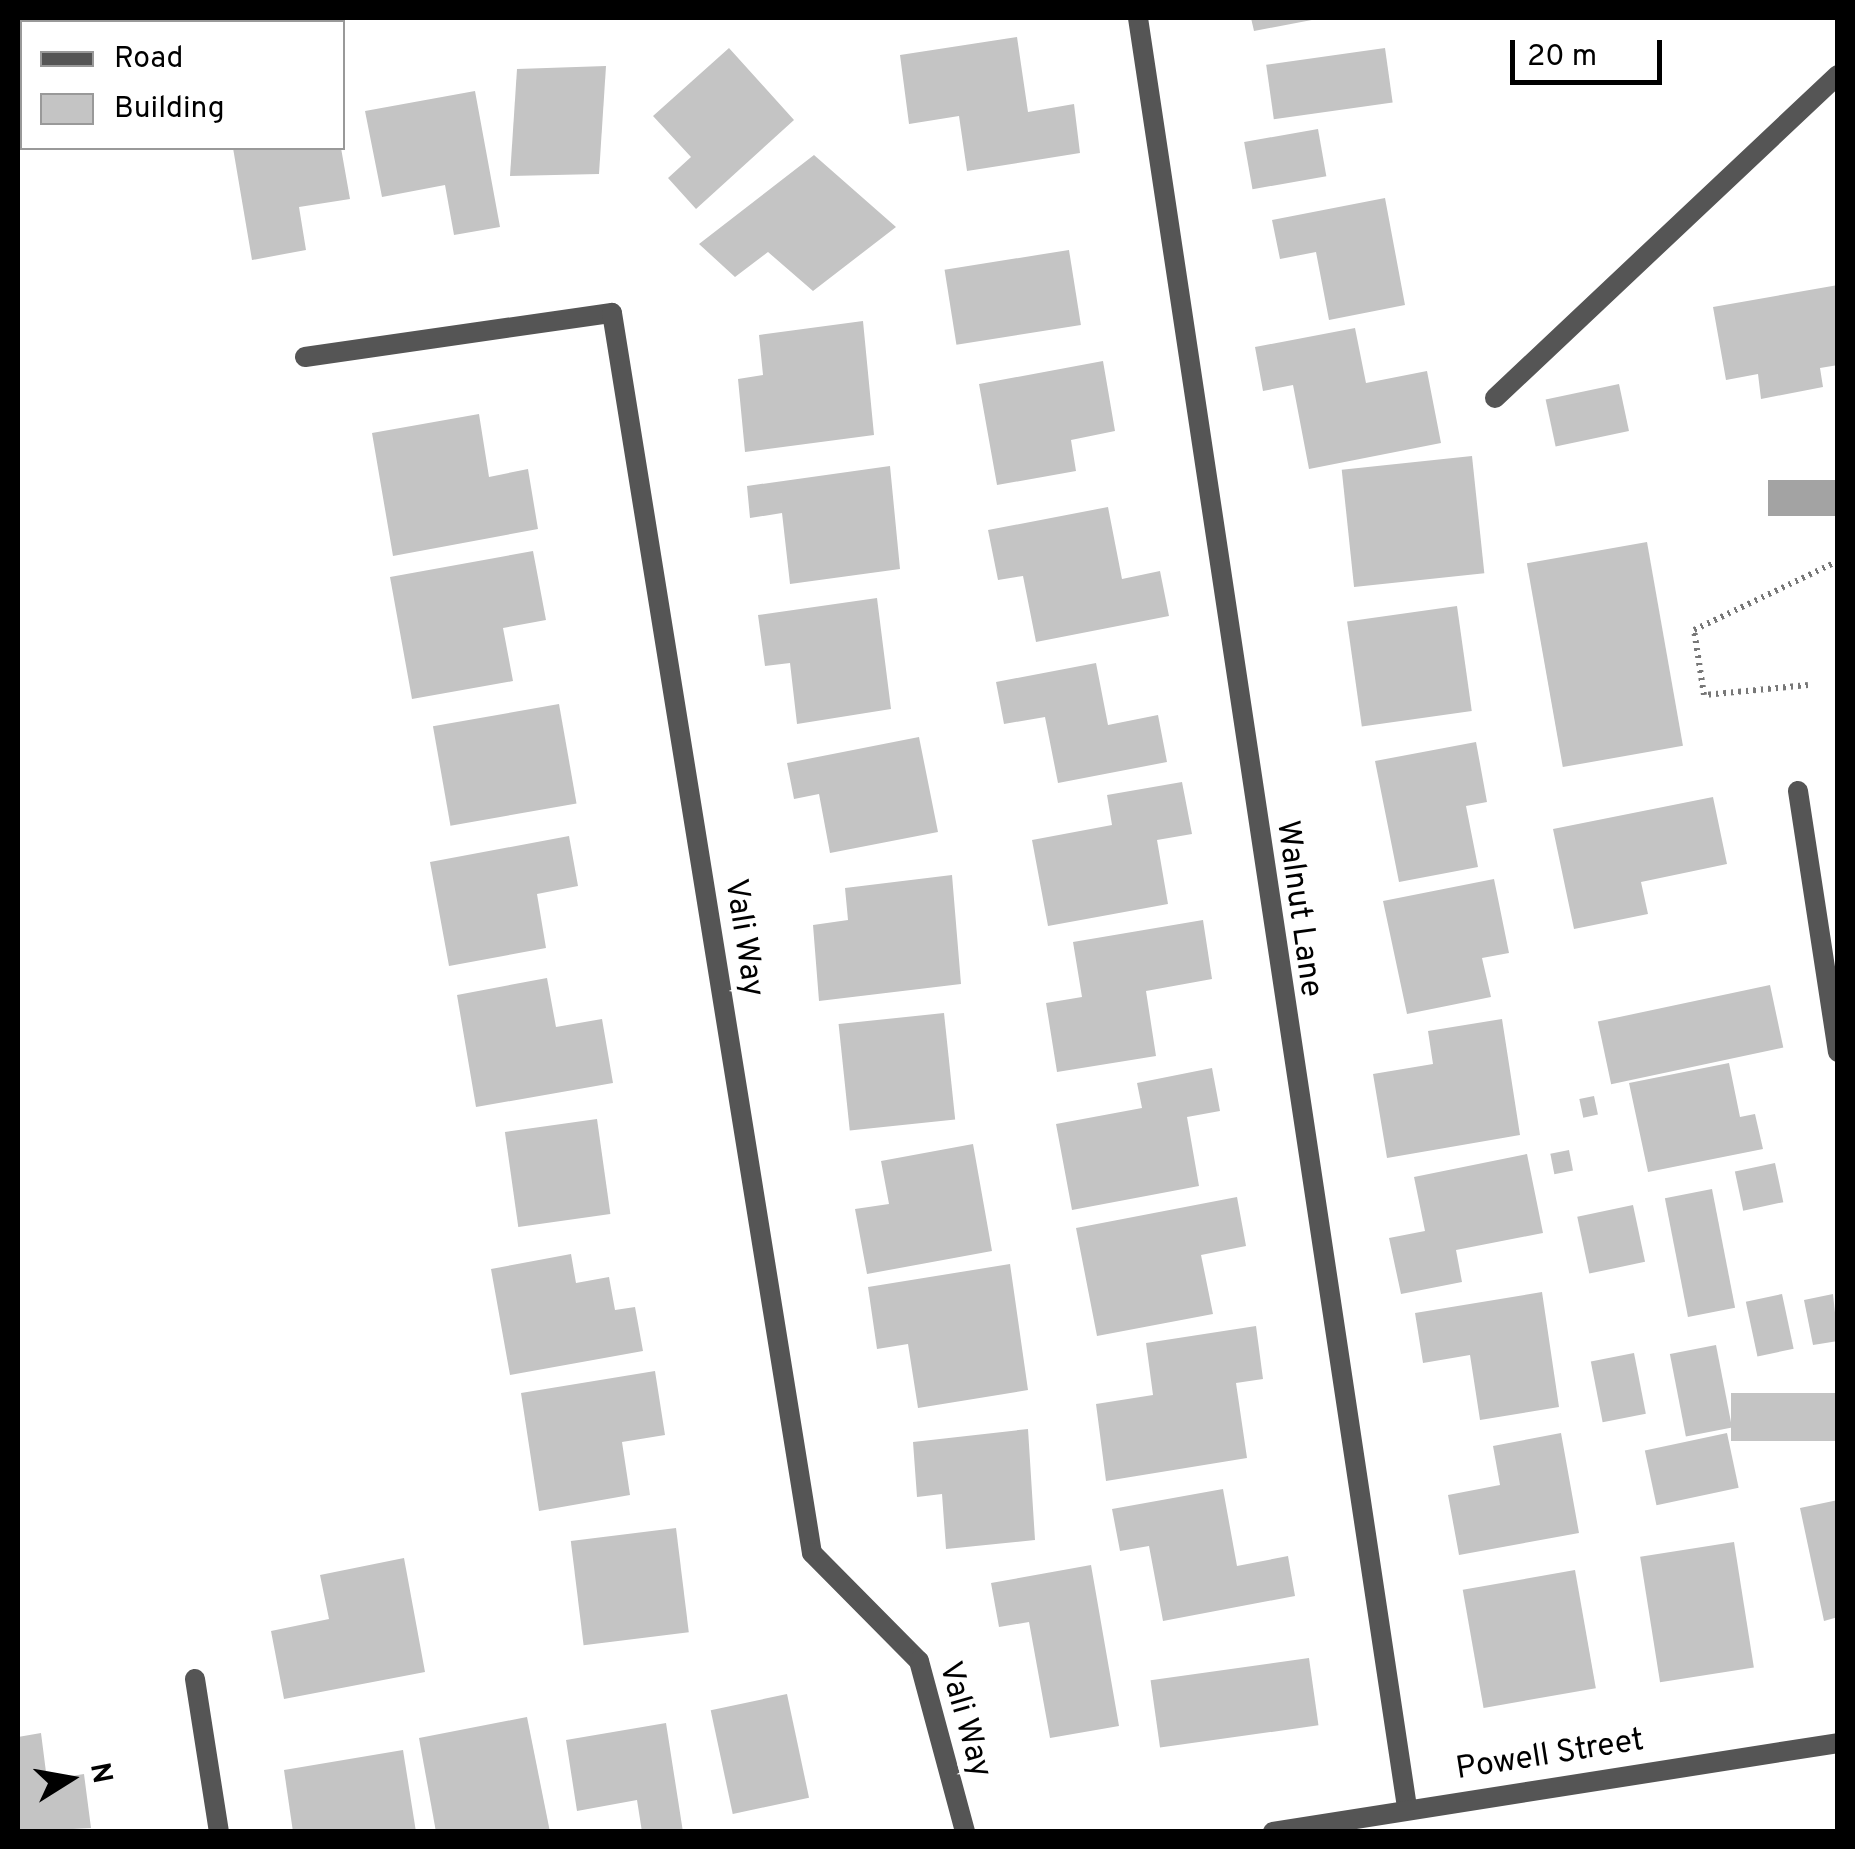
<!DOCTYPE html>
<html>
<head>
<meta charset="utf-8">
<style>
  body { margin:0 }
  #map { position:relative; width:1855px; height:1849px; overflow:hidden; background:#fff; font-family:Overpass,sans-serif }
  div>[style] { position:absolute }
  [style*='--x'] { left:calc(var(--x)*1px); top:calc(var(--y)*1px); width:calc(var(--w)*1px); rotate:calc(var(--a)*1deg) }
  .green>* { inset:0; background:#dcdcdc }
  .water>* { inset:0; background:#a3a3a3; transform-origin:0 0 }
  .building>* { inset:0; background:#c4c4c4; transform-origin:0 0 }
  .path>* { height:6px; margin-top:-3px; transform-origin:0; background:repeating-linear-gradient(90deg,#777 0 2.5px,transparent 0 7.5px) }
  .service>* { height:20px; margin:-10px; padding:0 10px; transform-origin:10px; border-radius:10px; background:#555 }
  .minor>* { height:20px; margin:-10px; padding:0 10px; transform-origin:10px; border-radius:10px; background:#555 }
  span { translate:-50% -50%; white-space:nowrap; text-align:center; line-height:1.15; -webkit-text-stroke:10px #fff; paint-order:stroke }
  .street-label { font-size:32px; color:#000 }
  .frame { position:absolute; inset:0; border:20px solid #000; pointer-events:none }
  .legend { position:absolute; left:20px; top:20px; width:325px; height:130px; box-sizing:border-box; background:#fff; border:2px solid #999; margin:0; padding:12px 18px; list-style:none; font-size:30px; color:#000 }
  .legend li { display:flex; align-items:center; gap:20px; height:50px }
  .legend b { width:50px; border:2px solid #999 }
  .north { position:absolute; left:20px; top:1729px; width:100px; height:100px; -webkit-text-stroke:8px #fff; paint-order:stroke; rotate:79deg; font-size:28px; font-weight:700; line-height:40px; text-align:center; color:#000 }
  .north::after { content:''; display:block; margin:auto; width:35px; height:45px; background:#000; clip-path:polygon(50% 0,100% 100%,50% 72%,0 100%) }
  .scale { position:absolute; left:1510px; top:40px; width:152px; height:45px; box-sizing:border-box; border:5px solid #000; border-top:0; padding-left:12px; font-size:30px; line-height:35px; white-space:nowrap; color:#000; -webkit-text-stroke:8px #fff; paint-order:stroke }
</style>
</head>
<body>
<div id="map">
  <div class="green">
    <i style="clip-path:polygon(18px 18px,361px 18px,22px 22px,18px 71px)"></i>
  </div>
  <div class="water">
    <i style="left:1837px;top:480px;width:36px;height:69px;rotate:90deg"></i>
  </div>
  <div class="building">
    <i style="clip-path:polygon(1251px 18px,1317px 18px,1317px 19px,1254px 31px)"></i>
    <i style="clip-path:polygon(1017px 37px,1028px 112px,1074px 104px,1080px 153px,967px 171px,959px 116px,909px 124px,900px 55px)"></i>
    <i style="clip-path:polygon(729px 48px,794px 120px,696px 209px,668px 178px,691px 157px,653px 116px)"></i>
    <i style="left:1385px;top:48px;width:55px;height:120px;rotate:82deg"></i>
    <i style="clip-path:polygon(606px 66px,599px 174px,510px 176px,517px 69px)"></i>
    <i style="clip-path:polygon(475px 91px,500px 227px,454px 235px,445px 185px,382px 197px,365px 111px)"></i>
    <i style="left:1318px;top:129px;width:48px;height:75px;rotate:80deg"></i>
    <i style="clip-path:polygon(233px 148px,341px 148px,350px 199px,299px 207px,306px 250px,252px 260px)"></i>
    <i style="clip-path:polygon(814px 155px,896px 227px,813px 291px,768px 252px,735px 277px,699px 244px)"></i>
    <i style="clip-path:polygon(1385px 198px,1405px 305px,1329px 320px,1316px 252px,1280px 259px,1272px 220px)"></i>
    <i style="left:1069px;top:250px;width:76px;height:126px;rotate:81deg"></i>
    <i style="clip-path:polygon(1838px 285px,1838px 365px,1820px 368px,1823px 387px,1761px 399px,1758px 374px,1726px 380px,1713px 307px)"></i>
    <i style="clip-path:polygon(863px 321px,874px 435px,745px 452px,738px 379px,763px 375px,759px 335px)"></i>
    <i style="clip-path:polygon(1355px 328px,1366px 383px,1427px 371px,1441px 443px,1309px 469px,1293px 385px,1263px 391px,1255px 347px)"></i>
    <i style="clip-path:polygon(1103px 361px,1115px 431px,1071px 440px,1076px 471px,997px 485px,979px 384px)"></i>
    <i style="left:1619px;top:384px;width:48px;height:75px;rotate:78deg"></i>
    <i style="clip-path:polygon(479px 414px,489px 477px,528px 469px,538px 529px,393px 556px,372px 433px)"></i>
    <i style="left:1472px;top:456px;width:118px;height:131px;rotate:84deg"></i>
    <i style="clip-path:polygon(890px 466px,900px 569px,790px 584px,782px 513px,750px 518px,747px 486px)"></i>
    <i style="clip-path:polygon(1108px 507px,1122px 579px,1160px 571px,1169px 616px,1036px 642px,1023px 576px,998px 580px,988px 530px)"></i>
    <i style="left:1647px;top:542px;width:207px;height:122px;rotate:80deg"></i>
    <i style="clip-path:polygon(533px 551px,546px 620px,503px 628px,513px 681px,412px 699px,390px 577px)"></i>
    <i style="clip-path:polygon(877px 598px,891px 709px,797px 724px,790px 663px,765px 666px,758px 615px)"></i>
    <i style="left:1457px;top:606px;width:106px;height:111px;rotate:82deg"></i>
    <i style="clip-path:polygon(1096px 663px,1108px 725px,1158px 715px,1167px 762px,1058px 783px,1045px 717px,1004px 724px,996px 682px)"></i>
    <i style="left:559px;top:704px;width:101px;height:128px;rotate:80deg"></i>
    <i style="clip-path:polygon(919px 737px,938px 832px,830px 853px,819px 794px,794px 799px,787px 763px)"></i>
    <i style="clip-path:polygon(1476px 742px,1487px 802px,1466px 806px,1478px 867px,1399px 882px,1375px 761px)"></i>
    <i style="clip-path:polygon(1182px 782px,1192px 834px,1157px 840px,1168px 904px,1048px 926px,1032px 840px,1112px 825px,1107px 795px)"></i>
    <i style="clip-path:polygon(1713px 797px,1727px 864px,1641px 882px,1648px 914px,1574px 929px,1553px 829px)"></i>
    <i style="clip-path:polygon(569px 836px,578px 886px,537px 894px,546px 948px,449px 966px,430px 862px)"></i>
    <i style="clip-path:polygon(952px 875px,961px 984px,819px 1001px,813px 925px,848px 920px,845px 888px)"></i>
    <i style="clip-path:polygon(1494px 879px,1509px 953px,1482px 958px,1491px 997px,1407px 1014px,1383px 901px)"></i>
    <i style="clip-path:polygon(1203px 920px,1212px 979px,1146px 991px,1156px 1056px,1057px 1072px,1046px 1003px,1082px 997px,1073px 942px)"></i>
    <i style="clip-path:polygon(547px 978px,556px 1027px,602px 1019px,613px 1083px,476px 1107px,457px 995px)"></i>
    <i style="left:1770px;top:985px;width:64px;height:176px;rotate:78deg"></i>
    <i style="left:944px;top:1013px;width:107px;height:106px;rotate:84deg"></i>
    <i style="clip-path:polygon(1502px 1019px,1520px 1135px,1387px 1158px,1373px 1074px,1433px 1064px,1428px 1031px)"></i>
    <i style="clip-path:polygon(1729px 1063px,1740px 1117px,1755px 1114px,1763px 1149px,1648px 1172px,1629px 1083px)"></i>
    <i style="clip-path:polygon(1212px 1068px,1220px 1111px,1187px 1117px,1199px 1186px,1072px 1210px,1056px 1124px,1142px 1108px,1137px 1083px)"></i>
    <i style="left:1594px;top:1096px;width:19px;height:15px;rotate:78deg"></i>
    <i style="left:597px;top:1119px;width:96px;height:93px;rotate:82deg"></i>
    <i style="clip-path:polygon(973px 1144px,992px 1251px,867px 1274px,855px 1209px,889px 1204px,881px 1161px)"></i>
    <i style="left:1569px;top:1150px;width:21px;height:19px;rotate:79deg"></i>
    <i style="clip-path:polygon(1527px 1154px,1543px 1233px,1456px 1250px,1462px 1282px,1401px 1294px,1389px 1238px,1425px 1231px,1414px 1177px)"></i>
    <i style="left:1775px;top:1163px;width:40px;height:41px;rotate:78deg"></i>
    <i style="left:1712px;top:1189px;width:121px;height:48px;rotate:79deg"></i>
    <i style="clip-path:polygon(1237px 1197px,1246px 1246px,1201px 1255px,1213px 1314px,1097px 1336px,1076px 1228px)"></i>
    <i style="left:1633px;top:1205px;width:58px;height:57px;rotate:78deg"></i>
    <i style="clip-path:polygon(571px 1254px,576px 1283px,609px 1277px,615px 1310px,635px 1307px,643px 1351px,510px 1375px,491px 1269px)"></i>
    <i style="clip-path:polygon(1010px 1264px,1028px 1390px,918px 1408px,908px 1344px,877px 1349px,868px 1287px)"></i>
    <i style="clip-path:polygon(1542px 1292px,1559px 1407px,1480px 1420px,1470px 1355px,1423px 1363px,1415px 1313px)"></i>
    <i style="left:1782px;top:1294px;width:56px;height:37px;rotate:78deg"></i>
    <i style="clip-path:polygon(1833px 1294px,1838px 1341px,1813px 1345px,1804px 1300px)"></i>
    <i style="clip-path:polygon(1256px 1326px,1263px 1379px,1236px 1383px,1247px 1458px,1106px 1481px,1096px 1404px,1153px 1395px,1146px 1343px)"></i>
    <i style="left:1716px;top:1345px;width:84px;height:47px;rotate:79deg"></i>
    <i style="left:1634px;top:1353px;width:62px;height:44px;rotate:79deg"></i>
    <i style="clip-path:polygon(655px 1371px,665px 1435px,622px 1442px,630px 1495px,539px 1511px,521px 1393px)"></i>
    <i style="left:1838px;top:1393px;width:48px;height:107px;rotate:90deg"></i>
    <i style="clip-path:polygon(1028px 1429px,1035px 1540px,946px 1549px,942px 1494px,917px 1497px,913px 1442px)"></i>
    <i style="clip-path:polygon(1561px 1433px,1579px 1533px,1459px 1555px,1448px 1495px,1500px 1485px,1493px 1446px)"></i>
    <i style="left:1727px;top:1433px;width:56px;height:84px;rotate:78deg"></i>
    <i style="clip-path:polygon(1223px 1489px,1237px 1566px,1288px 1556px,1295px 1596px,1163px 1621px,1149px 1546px,1120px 1551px,1112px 1509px)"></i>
    <i style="clip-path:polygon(1838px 1500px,1838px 1617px,1824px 1621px,1800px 1508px)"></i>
    <i style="left:676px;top:1528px;width:105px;height:106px;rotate:83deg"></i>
    <i style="left:1734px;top:1542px;width:127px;height:95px;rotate:81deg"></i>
    <i style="clip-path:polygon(404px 1558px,425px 1672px,284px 1699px,271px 1631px,329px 1619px,320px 1575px)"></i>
    <i style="clip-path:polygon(1091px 1565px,1119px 1726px,1050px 1738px,1029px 1622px,999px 1627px,991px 1583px)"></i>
    <i style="left:1575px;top:1570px;width:120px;height:114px;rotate:80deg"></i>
    <i style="left:1309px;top:1658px;width:68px;height:160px;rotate:82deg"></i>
    <i style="left:787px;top:1694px;width:106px;height:78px;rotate:78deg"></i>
    <i style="clip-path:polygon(527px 1717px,550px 1832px,436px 1832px,419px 1738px)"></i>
    <i style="clip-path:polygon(666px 1723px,683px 1832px,642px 1832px,637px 1800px,577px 1811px,566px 1740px)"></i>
    <i style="clip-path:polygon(41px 1733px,47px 1780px,84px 1774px,91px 1828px,18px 1832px,18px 1737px)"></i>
    <i style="clip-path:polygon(403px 1750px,416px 1832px,293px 1832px,284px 1770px)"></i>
  </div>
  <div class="path">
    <i style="--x:1808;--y:685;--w:104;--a:174.5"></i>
    <i style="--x:1704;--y:695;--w:66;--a:-98.7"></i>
    <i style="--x:1694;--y:630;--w:160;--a:-25.6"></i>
  </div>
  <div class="service">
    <i style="--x:1495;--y:398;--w:471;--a:-43.3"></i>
    <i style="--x:1798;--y:791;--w:264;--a:81.3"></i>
  </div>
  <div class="minor">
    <i style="--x:1138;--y:18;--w:1810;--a:81.45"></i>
    <i style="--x:305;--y:357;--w:310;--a:-8.2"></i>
    <i style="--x:612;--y:313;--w:1256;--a:80.84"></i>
    <i style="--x:812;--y:1553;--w:152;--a:45.3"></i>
    <i style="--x:919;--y:1661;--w:177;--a:74.9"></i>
    <i style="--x:195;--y:1679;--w:155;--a:81.1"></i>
    <i style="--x:1273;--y:1832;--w:572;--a:-8.95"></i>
  </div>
  <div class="street-label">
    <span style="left:1298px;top:909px;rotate:82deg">Walnut Lane</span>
    <span style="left:743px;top:938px;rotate:81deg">Vali Way</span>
    <span style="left:964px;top:1720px;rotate:74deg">Vali Way</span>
    <span style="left:1550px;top:1756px;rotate:-9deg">Powell Street</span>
  </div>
  <div class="frame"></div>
  <ul class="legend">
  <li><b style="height:12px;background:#555"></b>Road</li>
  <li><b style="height:28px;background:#c4c4c4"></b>Building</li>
  </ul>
  <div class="north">N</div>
  <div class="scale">20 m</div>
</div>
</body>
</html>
